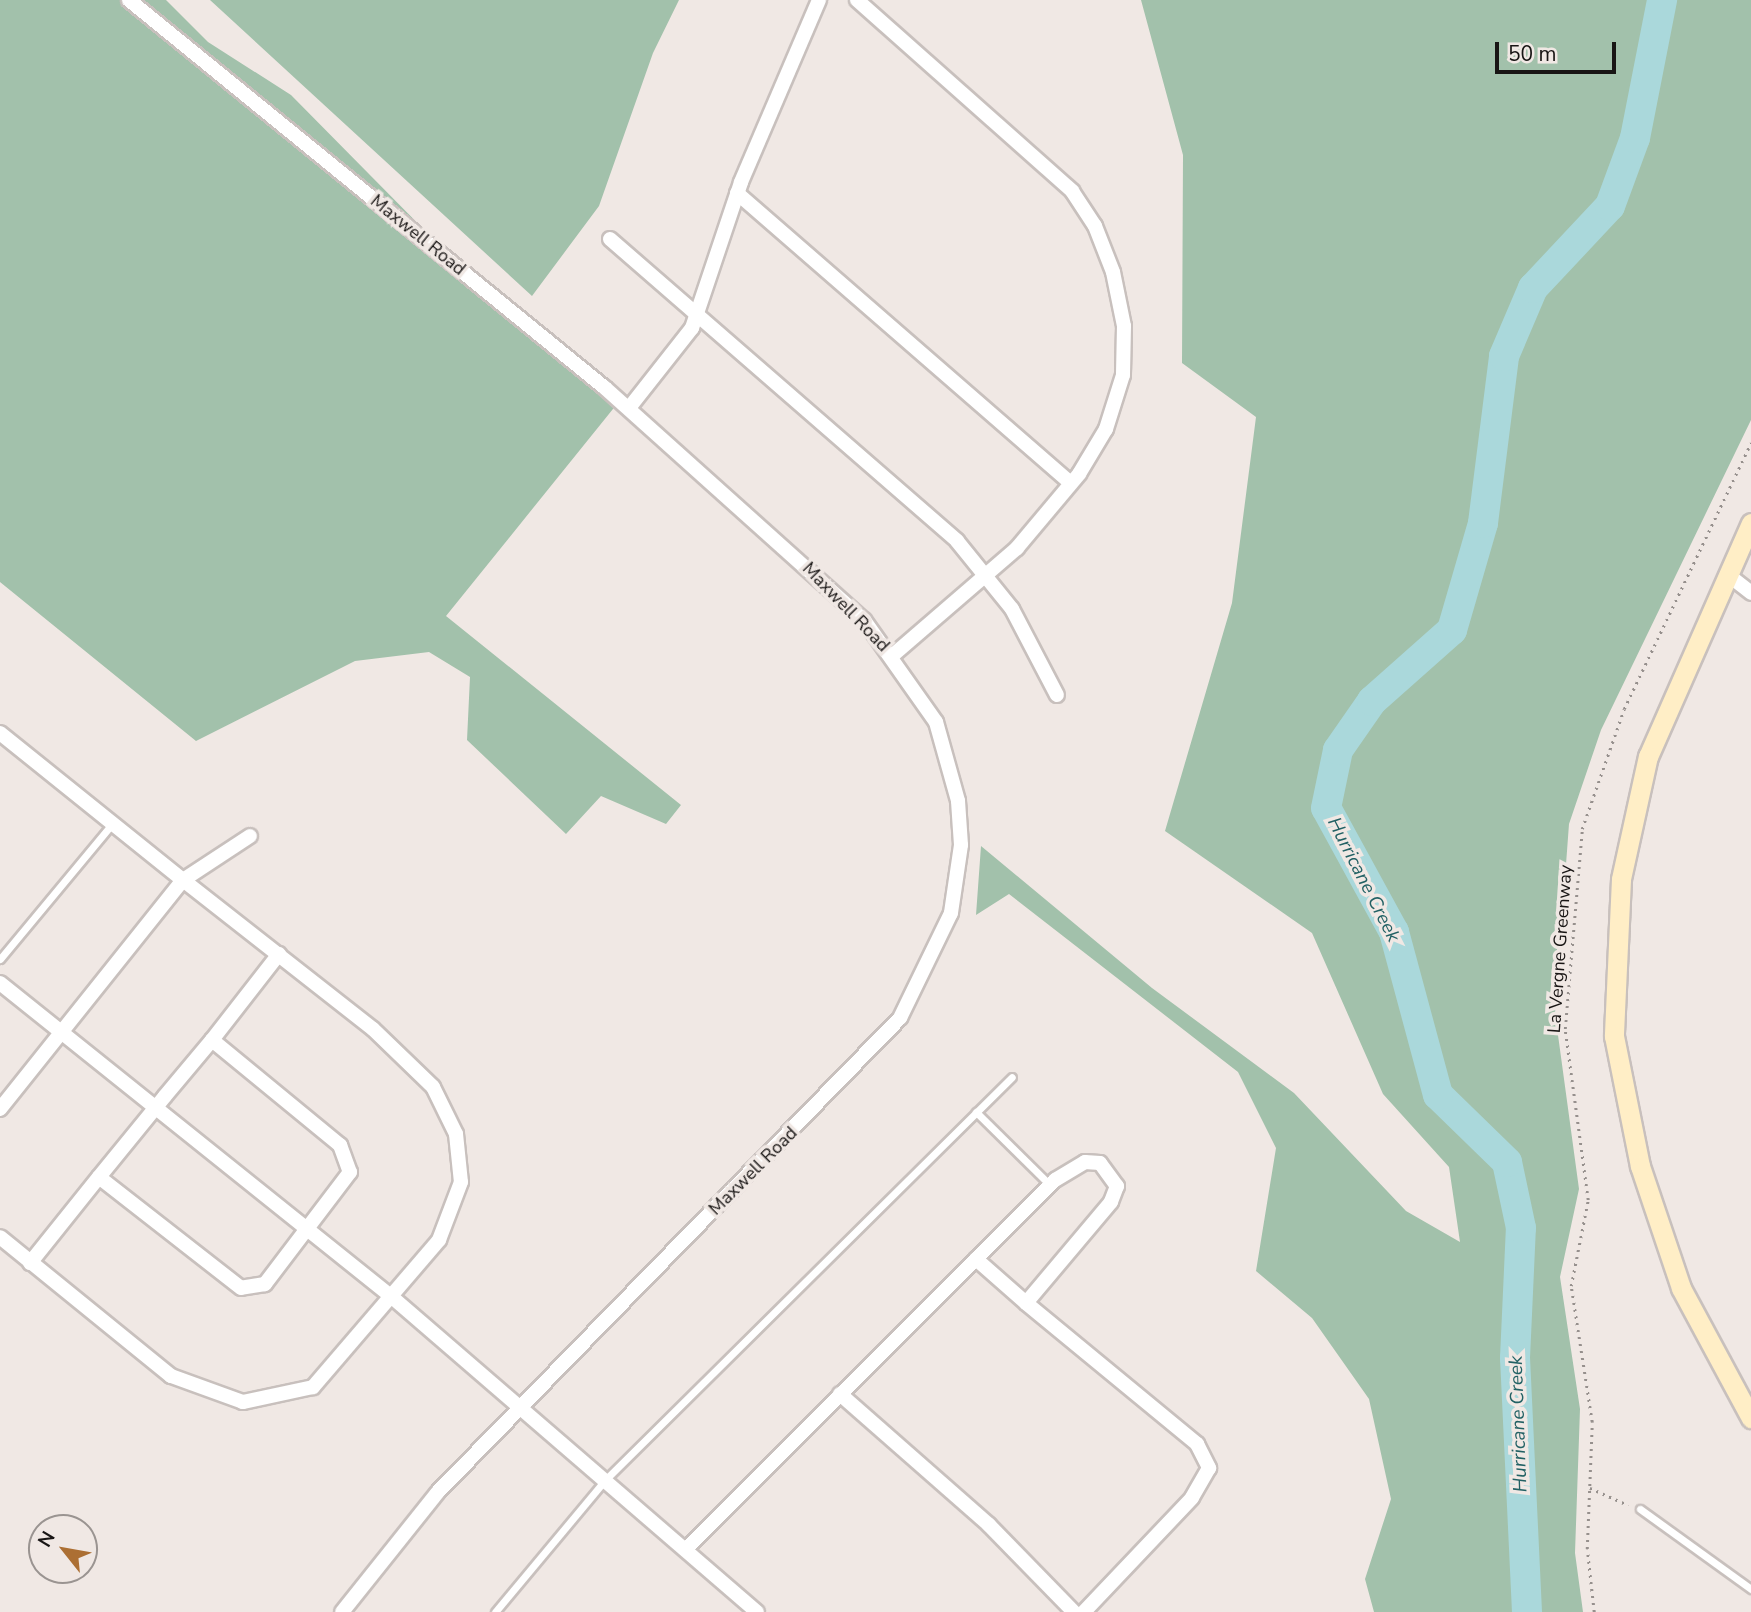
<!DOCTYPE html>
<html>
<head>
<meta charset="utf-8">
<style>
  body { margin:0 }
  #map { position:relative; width:1751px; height:1612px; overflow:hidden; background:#f0e8e4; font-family:"Nunito Sans",sans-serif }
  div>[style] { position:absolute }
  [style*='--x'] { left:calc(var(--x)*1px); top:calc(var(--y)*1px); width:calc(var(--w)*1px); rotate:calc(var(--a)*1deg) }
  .green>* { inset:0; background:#a2c1ab }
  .river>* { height:30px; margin:-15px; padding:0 15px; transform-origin:15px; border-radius:15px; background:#aad8db }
  .path>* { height:2.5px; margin-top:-1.25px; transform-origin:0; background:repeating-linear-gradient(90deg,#96908d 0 2px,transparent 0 7px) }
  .roads { filter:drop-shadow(2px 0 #c8c0bd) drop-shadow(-2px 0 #c8c0bd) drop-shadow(0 2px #c8c0bd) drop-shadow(0 -2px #c8c0bd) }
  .service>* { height:7px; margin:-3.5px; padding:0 3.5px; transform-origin:3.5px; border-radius:3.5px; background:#fff }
  .minor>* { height:14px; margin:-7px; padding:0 7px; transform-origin:7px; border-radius:7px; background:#fff }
  .secondary>* { height:19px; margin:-9.5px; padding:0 9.5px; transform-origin:9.5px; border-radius:9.5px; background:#ffeec6 }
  span { translate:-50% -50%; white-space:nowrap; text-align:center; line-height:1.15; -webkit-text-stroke:7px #f0e8e4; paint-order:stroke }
  .street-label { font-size:18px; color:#181514 }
  .water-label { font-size:19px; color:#226164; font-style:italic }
  .north { position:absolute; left:28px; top:1514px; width:70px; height:70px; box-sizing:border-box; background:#f0e8e4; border:2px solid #9a9491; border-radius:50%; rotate:301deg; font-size:19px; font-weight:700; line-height:28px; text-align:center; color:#181514 }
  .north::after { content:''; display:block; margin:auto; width:24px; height:32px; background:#ac6f33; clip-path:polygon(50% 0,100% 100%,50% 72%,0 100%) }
  .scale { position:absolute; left:1495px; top:42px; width:121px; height:32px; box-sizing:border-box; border:4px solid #181514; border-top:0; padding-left:9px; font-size:21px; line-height:24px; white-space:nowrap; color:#181514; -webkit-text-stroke:5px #f0e8e4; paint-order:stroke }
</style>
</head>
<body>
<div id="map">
  <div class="green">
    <i style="clip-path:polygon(0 0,166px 0,208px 42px,291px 95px,446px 252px,617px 404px,446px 616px,681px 805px,666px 824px,601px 796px,566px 834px,467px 740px,470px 677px,429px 652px,355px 661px,196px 741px,0 582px)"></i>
    <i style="clip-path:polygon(210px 0,679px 0,653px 53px,599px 206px,532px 296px)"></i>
    <i style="clip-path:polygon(1141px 0,1751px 0,1751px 420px,1601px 730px,1569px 824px,1555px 1013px,1579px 1189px,1560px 1277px,1580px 1409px,1575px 1553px,1583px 1612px,1374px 1612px,1365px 1579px,1391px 1499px,1369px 1399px,1312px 1318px,1256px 1271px,1276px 1148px,1238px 1072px,1009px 894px,976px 915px,981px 846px,1152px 988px,1294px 1093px,1406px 1211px,1460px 1242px,1449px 1167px,1383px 1094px,1312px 933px,1165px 831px,1232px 603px,1256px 417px,1182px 363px,1183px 155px)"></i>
  </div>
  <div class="river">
    <i style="--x:1527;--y:1612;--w:254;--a:-92.7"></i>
    <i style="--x:1515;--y:1358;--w:130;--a:-87.4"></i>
    <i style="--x:1521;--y:1228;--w:67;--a:-102"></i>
    <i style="--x:1507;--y:1162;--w:96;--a:-135.8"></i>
    <i style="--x:1438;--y:1095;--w:169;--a:-105.1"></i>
    <i style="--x:1394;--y:932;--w:141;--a:-118.7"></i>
    <i style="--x:1326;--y:808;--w:59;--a:-78.3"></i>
    <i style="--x:1338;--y:750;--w:60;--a:-55.2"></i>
    <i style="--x:1372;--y:701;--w:107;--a:-41.6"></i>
    <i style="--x:1452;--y:630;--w:111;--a:-73.8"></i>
    <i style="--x:1483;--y:523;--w:168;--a:-82.8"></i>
    <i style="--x:1504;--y:356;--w:74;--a:-66.9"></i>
    <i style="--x:1533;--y:288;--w:112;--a:-46.8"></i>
    <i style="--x:1610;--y:206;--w:72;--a:-69.8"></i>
    <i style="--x:1635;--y:138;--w:141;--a:-78.9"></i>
  </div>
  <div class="path">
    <i style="--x:1590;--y:1488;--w:42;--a:24.1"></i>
    <i style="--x:1594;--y:1612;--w:63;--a:-96.3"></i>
    <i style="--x:1587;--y:1549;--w:127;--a:-87.7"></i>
    <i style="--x:1592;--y:1422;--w:138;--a:-98.8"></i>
    <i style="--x:1571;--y:1286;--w:88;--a:-78.8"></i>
    <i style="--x:1588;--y:1200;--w:173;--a:-97.7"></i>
    <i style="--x:1565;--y:1029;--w:201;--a:-85.1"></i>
    <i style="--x:1582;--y:829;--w:127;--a:-70.7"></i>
    <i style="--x:1624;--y:709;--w:295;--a:-64.5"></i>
  </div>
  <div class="roads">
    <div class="service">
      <i style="--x:0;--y:959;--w:175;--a:-50.3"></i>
      <i style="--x:976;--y:1112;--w:104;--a:44.6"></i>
      <i style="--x:1640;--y:1509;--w:137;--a:35.8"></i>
      <i style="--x:495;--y:1612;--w:173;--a:-50.2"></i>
      <i style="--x:606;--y:1479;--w:571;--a:-44.72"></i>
    </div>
    <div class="minor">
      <i style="--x:129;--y:0;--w:614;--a:39.18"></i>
      <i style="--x:605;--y:388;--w:348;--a:41.9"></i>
      <i style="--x:864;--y:620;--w:125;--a:54.8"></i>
      <i style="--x:936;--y:722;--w:82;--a:74.4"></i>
      <i style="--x:958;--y:801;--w:44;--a:86.1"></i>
      <i style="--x:961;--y:845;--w:69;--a:98.4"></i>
      <i style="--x:951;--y:913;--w:117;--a:115.9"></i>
      <i style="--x:900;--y:1018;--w:663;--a:134.27"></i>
      <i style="--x:437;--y:1493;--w:152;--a:128.6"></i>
      <i style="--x:857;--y:0;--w:288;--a:41.6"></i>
      <i style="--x:1072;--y:191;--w:42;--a:56.7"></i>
      <i style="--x:1095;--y:226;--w:49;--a:68.6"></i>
      <i style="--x:1113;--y:272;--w:55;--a:78.5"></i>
      <i style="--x:1124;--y:326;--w:49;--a:91.2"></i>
      <i style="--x:1123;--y:375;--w:57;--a:107.5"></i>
      <i style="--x:1106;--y:429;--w:52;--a:121"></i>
      <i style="--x:1079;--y:474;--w:97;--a:130"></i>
      <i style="--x:1017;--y:548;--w:164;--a:139.2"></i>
      <i style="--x:737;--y:193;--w:442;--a:41"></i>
      <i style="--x:610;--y:239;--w:460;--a:41"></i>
      <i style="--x:957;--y:541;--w:87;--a:51"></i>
      <i style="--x:1012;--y:609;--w:97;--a:62.4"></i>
      <i style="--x:629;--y:408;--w:102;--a:-51.8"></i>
      <i style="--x:692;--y:328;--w:154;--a:-71.4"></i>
      <i style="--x:741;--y:182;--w:198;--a:-66.8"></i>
      <i style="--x:1727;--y:574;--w:31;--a:38"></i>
      <i style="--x:0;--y:733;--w:235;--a:38.8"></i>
      <i style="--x:183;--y:880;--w:80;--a:-33.3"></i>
      <i style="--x:0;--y:983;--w:502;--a:38.7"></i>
      <i style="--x:392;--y:1297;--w:482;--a:40.8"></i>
      <i style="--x:212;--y:1040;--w:109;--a:-52.1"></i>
      <i style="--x:0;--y:1109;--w:293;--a:-51.4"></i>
      <i style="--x:183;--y:880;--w:241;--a:38.1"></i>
      <i style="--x:373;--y:1029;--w:83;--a:44"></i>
      <i style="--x:433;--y:1087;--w:52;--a:63.9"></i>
      <i style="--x:456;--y:1134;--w:48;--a:84.1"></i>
      <i style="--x:461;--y:1182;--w:62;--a:110.8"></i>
      <i style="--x:439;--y:1240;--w:194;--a:130.6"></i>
      <i style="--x:313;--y:1387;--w:72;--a:167.9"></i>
      <i style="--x:243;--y:1402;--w:77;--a:-160.1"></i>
      <i style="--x:171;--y:1376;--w:220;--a:-140.9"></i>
      <i style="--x:976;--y:1259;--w:67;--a:41.3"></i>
      <i style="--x:30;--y:1263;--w:110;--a:-51.3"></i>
      <i style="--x:99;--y:1177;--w:104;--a:-50.8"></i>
      <i style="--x:165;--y:1096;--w:73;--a:-50"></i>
      <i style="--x:212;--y:1040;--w:166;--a:39.4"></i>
      <i style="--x:340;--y:1145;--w:29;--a:70"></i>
      <i style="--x:350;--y:1172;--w:141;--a:127.2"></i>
      <i style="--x:265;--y:1284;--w:24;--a:171"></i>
      <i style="--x:241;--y:1288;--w:180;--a:-142"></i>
      <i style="--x:840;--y:1394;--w:198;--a:41.3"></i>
      <i style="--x:989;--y:1525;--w:122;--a:45.7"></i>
      <i style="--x:686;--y:1549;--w:522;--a:-45"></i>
      <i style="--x:1055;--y:1180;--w:35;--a:-31"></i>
      <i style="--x:1085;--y:1162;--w:15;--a:4"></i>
      <i style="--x:1100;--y:1163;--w:29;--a:54"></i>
      <i style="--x:1117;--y:1186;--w:17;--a:111"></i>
      <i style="--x:1111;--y:1202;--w:132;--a:130.1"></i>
      <i style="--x:1026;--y:1303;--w:222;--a:39.5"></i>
      <i style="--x:1197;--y:1444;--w:27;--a:63"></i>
      <i style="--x:1209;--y:1468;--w:34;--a:120"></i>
      <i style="--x:1192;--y:1498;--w:157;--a:133.5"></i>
    </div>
    <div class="secondary">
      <i style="--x:1751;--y:523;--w:255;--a:113.8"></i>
      <i style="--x:1648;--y:756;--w:126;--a:102.4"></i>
      <i style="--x:1621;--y:879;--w:157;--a:92.6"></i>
      <i style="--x:1614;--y:1036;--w:133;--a:78.7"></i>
      <i style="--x:1640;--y:1166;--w:129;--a:71.4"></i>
      <i style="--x:1681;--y:1288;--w:148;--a:61.7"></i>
    </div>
  </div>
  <div class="street-label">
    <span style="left:418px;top:235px;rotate:39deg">Maxwell Road</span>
    <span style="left:846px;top:607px;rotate:46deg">Maxwell Road</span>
    <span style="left:1560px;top:949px;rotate:-86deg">La Vergne Greenway</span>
    <span style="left:753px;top:1171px;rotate:-45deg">Maxwell Road</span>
  </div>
  <div class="water-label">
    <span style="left:1363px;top:880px;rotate:63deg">Hurricane Creek</span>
    <span style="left:1519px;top:1424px;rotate:-92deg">Hurricane Creek</span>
  </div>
  <div class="north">N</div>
  <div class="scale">50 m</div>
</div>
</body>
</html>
